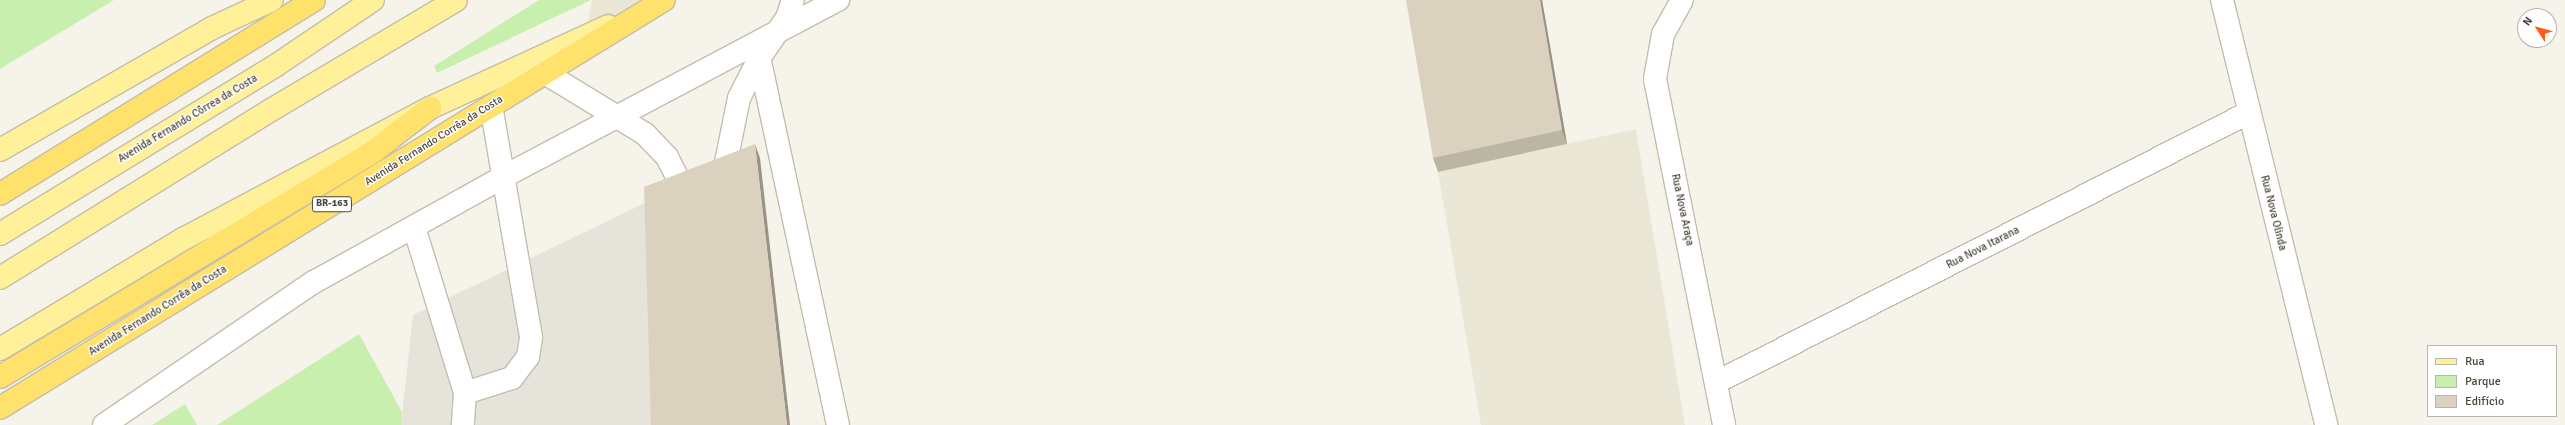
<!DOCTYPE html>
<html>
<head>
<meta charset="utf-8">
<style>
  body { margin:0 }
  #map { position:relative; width:2565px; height:425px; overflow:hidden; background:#f6f4ea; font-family:Signika,sans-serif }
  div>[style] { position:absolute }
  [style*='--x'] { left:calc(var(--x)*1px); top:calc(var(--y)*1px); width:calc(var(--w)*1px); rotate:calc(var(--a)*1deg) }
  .residential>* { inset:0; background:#ebe7d7 }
  .industrial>* { inset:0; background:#e6e3db }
  .green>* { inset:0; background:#c9efae }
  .roads { filter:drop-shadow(1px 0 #c3beab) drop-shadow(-1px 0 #c3beab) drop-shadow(0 1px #c3beab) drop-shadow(0 -1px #c3beab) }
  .minor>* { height:22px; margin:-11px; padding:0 11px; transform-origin:11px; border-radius:11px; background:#fff }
  .major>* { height:22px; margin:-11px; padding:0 11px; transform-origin:11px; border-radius:11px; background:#fff09a }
  .highway>* { height:22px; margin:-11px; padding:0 11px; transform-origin:11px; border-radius:11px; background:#ffe26c }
  .wall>* { inset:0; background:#bbb5a3 }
  .shaded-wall>* { inset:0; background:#999385 }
  .building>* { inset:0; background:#dad2be }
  span { translate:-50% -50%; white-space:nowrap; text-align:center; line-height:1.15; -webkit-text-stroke:3px #fff; paint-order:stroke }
  .shield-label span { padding:1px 3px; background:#fff; border:1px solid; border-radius:3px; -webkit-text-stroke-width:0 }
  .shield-label { font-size:10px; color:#4c4637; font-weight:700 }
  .street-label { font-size:11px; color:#4c4637 }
  .legend { position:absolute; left:2427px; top:345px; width:130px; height:72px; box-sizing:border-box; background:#fff; border:1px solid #b7b5af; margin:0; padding:5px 7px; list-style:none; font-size:12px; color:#4c4637 }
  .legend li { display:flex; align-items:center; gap:8px; height:20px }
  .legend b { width:20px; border:1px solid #b7b5af }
  .north { position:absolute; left:2517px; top:8px; width:40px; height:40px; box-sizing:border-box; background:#fff; border:1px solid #b7b5af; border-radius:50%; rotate:306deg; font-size:11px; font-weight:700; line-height:16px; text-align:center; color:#4c4637 }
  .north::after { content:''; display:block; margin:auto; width:14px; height:18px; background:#ff5a18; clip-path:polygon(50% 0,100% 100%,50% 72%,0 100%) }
</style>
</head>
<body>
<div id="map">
  <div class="residential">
    <i style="clip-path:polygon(592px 0,645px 0,586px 33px)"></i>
    <i style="clip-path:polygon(1636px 129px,1685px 425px,1481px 425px,1438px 172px)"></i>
  </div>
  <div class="industrial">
    <i style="clip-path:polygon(649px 201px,656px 425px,401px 425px,413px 315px)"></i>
  </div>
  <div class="green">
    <i style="clip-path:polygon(0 0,114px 0,0 69px)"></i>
    <i style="clip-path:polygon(539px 0,591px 0,437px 73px,434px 66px)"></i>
    <i style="clip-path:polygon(359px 334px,402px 412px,401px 425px,217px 425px)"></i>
    <i style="clip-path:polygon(185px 404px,197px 425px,152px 425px)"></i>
  </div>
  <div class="roads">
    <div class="minor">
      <i style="--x:1682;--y:0;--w:39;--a:119"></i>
      <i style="--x:1663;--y:34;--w:46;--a:100.1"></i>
      <i style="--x:1655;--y:79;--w:353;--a:78.7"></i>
      <i style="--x:2222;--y:0;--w:438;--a:76.2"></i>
      <i style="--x:758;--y:52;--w:381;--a:77.9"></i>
      <i style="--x:545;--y:73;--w:117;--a:31.4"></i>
      <i style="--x:645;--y:134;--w:32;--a:46"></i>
      <i style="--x:667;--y:157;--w:35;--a:63"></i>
      <i style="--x:683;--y:188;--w:15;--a:86"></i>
      <i style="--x:739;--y:179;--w:21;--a:-127"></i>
      <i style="--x:726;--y:162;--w:65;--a:-78.5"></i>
      <i style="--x:739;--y:98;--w:46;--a:-62.9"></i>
      <i style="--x:760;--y:57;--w:47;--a:-55.3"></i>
      <i style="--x:787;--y:18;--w:19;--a:-72"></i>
      <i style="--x:414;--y:227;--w:174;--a:72.9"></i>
      <i style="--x:465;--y:393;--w:32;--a:94"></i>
      <i style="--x:1717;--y:382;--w:595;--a:-26.87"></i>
      <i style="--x:465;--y:393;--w:49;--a:-17.7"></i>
      <i style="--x:512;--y:378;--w:26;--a:-53"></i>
      <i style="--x:528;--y:357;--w:20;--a:-81"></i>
      <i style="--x:531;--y:337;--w:234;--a:-99.8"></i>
      <i style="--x:104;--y:425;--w:254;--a:-34.3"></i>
      <i style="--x:314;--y:282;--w:218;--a:-29"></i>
      <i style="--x:505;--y:176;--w:377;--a:-27.9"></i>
    </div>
    <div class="major">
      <i style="--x:0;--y:150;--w:245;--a:-29.9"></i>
      <i style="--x:212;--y:28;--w:66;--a:-25"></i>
      <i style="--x:0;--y:234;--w:322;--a:-31.4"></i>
      <i style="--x:275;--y:66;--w:118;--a:-34"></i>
      <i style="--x:0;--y:278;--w:319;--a:-31.8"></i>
      <i style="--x:271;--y:110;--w:215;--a:-30.7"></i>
      <i style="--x:0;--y:349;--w:216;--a:-31"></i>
      <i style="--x:185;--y:238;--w:277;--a:-28"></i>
      <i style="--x:430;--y:108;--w:196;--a:-24.7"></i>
    </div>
    <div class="highway">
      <i style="--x:0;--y:194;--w:369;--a:-31.7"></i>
      <i style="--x:0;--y:377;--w:437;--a:-31.1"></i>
      <i style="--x:374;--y:151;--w:71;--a:-37.5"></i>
      <i style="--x:0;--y:408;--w:779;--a:-31.57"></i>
    </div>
  </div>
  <div class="wall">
    <i style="clip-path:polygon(1542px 0,1567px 144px,1438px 172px,1433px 158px)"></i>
  </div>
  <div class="shaded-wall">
    <i style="clip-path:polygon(1540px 0,1542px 0,1567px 144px,1562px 130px)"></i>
    <i style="clip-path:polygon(755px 144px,760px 158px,790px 425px,787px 425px)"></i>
  </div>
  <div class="building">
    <i style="clip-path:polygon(1406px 0,1540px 0,1562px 130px,1433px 158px)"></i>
    <i style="clip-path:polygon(755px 144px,787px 425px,651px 425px,644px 187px)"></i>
  </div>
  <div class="shield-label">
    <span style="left:332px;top:204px">BR-163</span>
  </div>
  <div class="street-label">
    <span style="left:188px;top:119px;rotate:-31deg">Avenida Fernando Côrrea da Costa</span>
    <span style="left:434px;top:141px;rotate:-32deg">Avenida Fernando Corrêa da Costa</span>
    <span style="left:1682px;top:210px;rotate:78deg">Rua Nova Araça</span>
    <span style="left:2273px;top:213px;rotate:76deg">Rua Nova Olinda</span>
    <span style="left:1983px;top:248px;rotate:-27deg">Rua Nova Itarana</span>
    <span style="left:158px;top:311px;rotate:-32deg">Avenida Fernando Corrêa da Costa</span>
  </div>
  <ul class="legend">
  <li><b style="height:5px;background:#fff09a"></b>Rua</li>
  <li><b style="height:11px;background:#c9efae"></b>Parque</li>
  <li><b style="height:11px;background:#dad2be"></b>Edifício</li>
  </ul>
  <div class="north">N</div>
</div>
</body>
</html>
